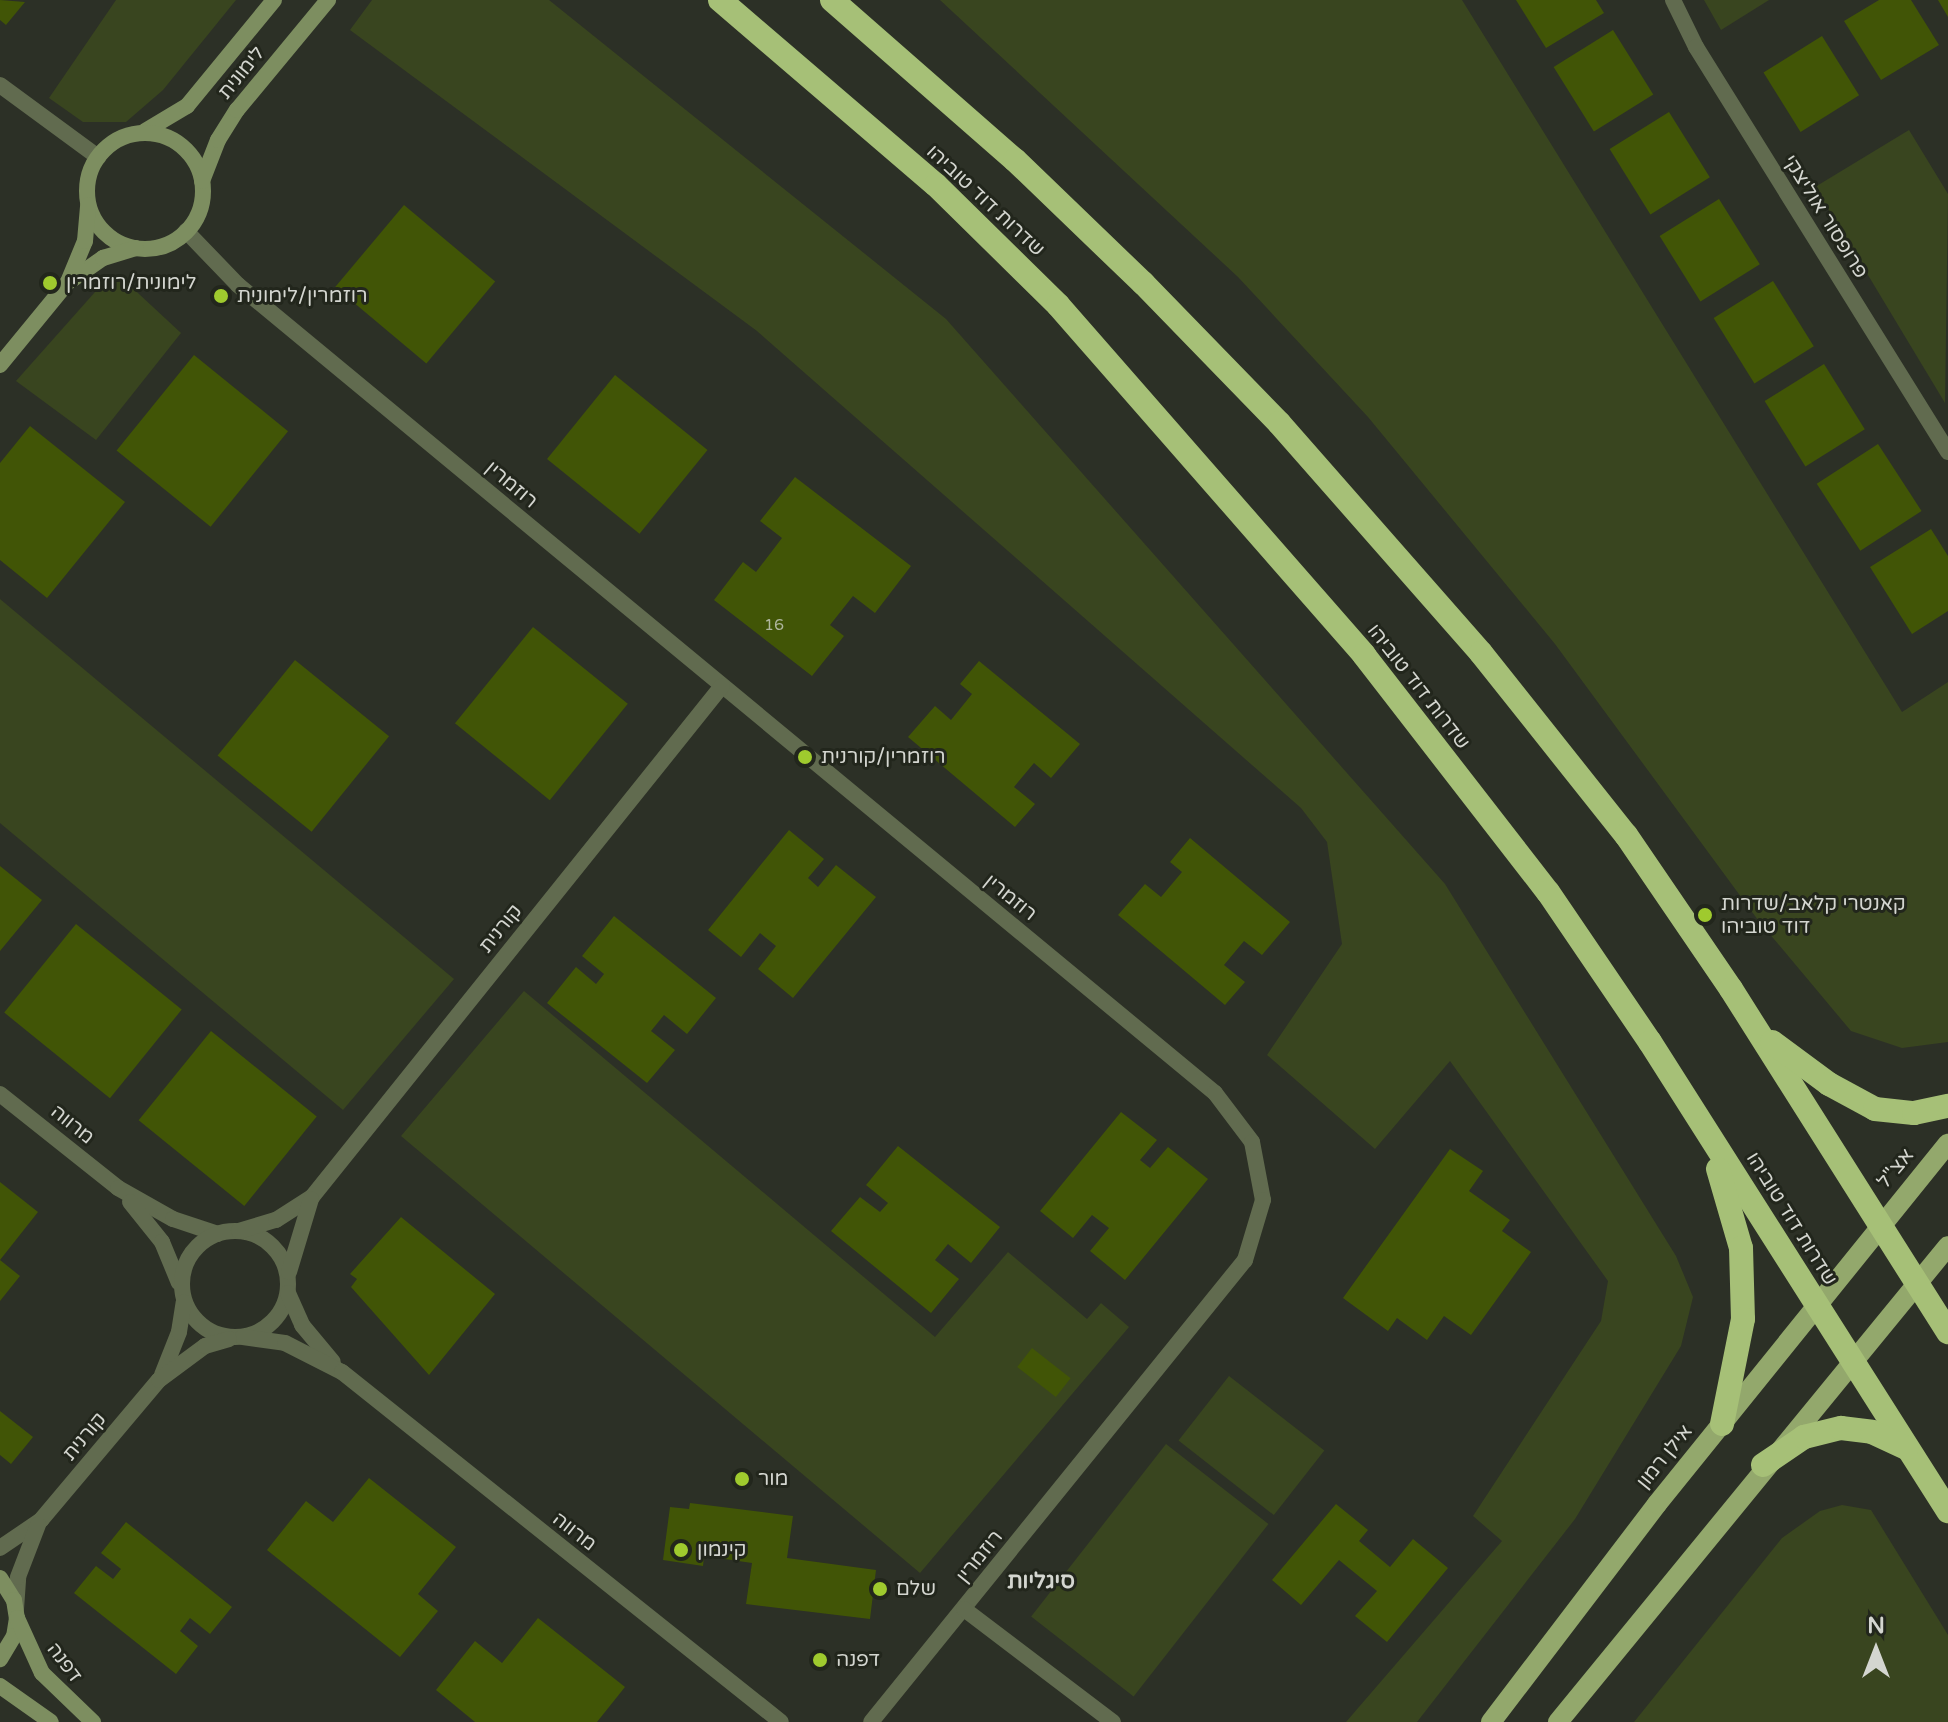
<!DOCTYPE html>
<html>
<head>
<meta charset="utf-8">
<style>
  body { margin:0 }
  #map { position:relative; width:1948px; height:1722px; overflow:hidden; background:#2c3026; font-family:"Varela Round","Noto Sans Hebrew",sans-serif }
  div>[style] { position:absolute }
  [style*='--x'] { left:calc(var(--x)*1px); top:calc(var(--y)*1px); width:calc(var(--w)*1px); rotate:calc(var(--a)*1deg) }
  .green>* { inset:0; background:#39451f; transform-origin:0 0 }
  .building>* { inset:0; background:#415506; transform-origin:0 0 }
  .street>* { height:16px; margin:-8px; padding:0 8px; transform-origin:8px; border-radius:8px; background:#616b4f }
  .street>.ring { margin:-8px; padding:0; box-sizing:content-box; background:none; border:16px solid #616b4f; border-radius:50% }
  .secondary>* { height:16px; margin:-8px; padding:0 8px; transform-origin:8px; border-radius:8px; background:#7d8e60 }
  .secondary>.ring { margin:-8px; padding:0; box-sizing:content-box; background:none; border:16px solid #7d8e60; border-radius:50% }
  .primary>* { height:20px; margin:-10px; padding:0 10px; transform-origin:10px; border-radius:10px; background:#93a86c }
  .highway>* { height:24px; margin:-12px; padding:0 12px; transform-origin:12px; border-radius:12px; background:#a6c077 }
  .dots>* { width:22px; height:22px; translate:-50% -50%; box-sizing:border-box; border:4px solid #22261c; border-radius:50% }
  span { translate:-50% -50%; white-space:nowrap; text-align:center; line-height:1.15; -webkit-text-stroke:6px #22261c; paint-order:stroke }
  .number-label { font-size:16px; color:#afb69e }
  .number-label span { -webkit-text-stroke-width:0 }
  .street-label { font-size:20px; color:#d4d6d0 }
  .poi-label { font-size:20px; color:#d4d6d0 }
  .left { translate:0 -50%; text-align:left }
  .neighbourhood-label { font-size:22px; color:#d4d6d0; font-weight:700 }
  .north { position:absolute; left:1836px; top:1610px; width:80px; height:80px; -webkit-text-stroke:6px #22261c; paint-order:stroke; rotate:0deg; font-size:22px; font-weight:700; line-height:32px; text-align:center; color:#d4d6d0 }
  .north::after { content:''; display:block; margin:auto; width:28px; height:36px; background:#d4d6d0; clip-path:polygon(50% 0,100% 100%,50% 72%,0 100%) }
</style>
</head>
<body>
<div id="map">
  <div class="green">
    <i style="clip-path:polygon(116px 0,236px 0,163px 90px,126px 122px,83px 122px,49px 98px)"></i>
    <i style="clip-path:polygon(372px 0,549px 0,946px 319px,1445px 884px,1676px 1256px,1693px 1297px,1681px 1346px,1575px 1519px,1417px 1722px,1346px 1722px,1502px 1541px,1473px 1516px,1601px 1321px,1608px 1281px,1450px 1061px,1375px 1149px,1267px 1055px,1342px 944px,1327px 842px,1301px 808px,757px 331px,350px 30px)"></i>
    <i style="clip-path:polygon(940px 0,1462px 0,1902px 712px,1948px 682px,1948px 1042px,1902px 1048px,1851px 1031px,1758px 920px,1555px 644px,1368px 417px,1238px 277px)"></i>
    <i style="clip-path:polygon(1704px 0,1769px 0,1721px 30px)"></i>
    <i style="clip-path:polygon(1909px 130px,1948px 194px,1945px 403px,1815px 187px)"></i>
    <i style="clip-path:polygon(125px 281px,181px 333px,96px 440px,16px 381px,103px 283px)"></i>
    <i style="clip-path:polygon(0 599px,454px 979px,343px 1110px,0 823px)"></i>
    <i style="clip-path:polygon(524px 991px,935px 1337px,1008px 1252px,1087px 1319px,1101px 1303px,1129px 1327px,920px 1573px,401px 1136px)"></i>
    <i style="left:1229px;top:1376px;width:121px;height:82px;rotate:38deg"></i>
    <i style="left:1166px;top:1444px;width:130px;height:219px;rotate:38deg"></i>
    <i style="clip-path:polygon(1842px 1505px,1871px 1510px,1948px 1635px,1948px 1722px,1634px 1722px,1782px 1538px,1820px 1511px)"></i>
  </div>
  <div class="building">
    <i style="clip-path:polygon(0 0,25px 2px,6px 25px,0 20px)"></i>
    <i style="clip-path:polygon(1516px 0,1596px 0,1604px 13px,1546px 48px)"></i>
    <i style="clip-path:polygon(1879px 0,1911px 0,1939px 45px,1881px 80px,1844px 21px)"></i>
    <i style="clip-path:polygon(1938px 0,1948px 0,1948px 17px)"></i>
    <i style="left:1613px;top:30px;width:76px;height:70px;rotate:58deg"></i>
    <i style="left:1822px;top:36px;width:70px;height:69px;rotate:58deg"></i>
    <i style="left:1669px;top:112px;width:77px;height:70px;rotate:58deg"></i>
    <i style="left:1719px;top:199px;width:77px;height:70px;rotate:58deg"></i>
    <i style="left:404px;top:205px;width:119px;height:107px;rotate:40deg"></i>
    <i style="left:1773px;top:281px;width:77px;height:70px;rotate:58deg"></i>
    <i style="left:194px;top:355px;width:121px;height:123px;rotate:39deg"></i>
    <i style="left:1824px;top:364px;width:77px;height:70px;rotate:58deg"></i>
    <i style="left:615px;top:375px;width:119px;height:108px;rotate:39deg"></i>
    <i style="clip-path:polygon(30px 426px,125px 502px,47px 598px,0 560px,0 463px)"></i>
    <i style="left:1878px;top:444px;width:80px;height:73px;rotate:57deg"></i>
    <i style="clip-path:polygon(795px 477px,911px 566px,875px 613px,853px 596px,830px 625px,844px 636px,812px 676px,714px 600px,743px 562px,756px 572px,782px 538px,760px 521px)"></i>
    <i style="clip-path:polygon(1931px 529px,1948px 556px,1948px 611px,1912px 634px,1870px 567px)"></i>
    <i style="left:533px;top:627px;width:122px;height:124px;rotate:39deg"></i>
    <i style="left:295px;top:660px;width:121px;height:123px;rotate:39deg"></i>
    <i style="clip-path:polygon(979px 661px,1080px 744px,1051px 778px,1034px 763px,1014px 787px,1035px 804px,1015px 827px,908px 737px,935px 706px,951px 720px,972px 694px,960px 684px)"></i>
    <i style="clip-path:polygon(789px 830px,824px 859px,808px 878px,818px 887px,836px 865px,876px 897px,793px 998px,758px 969px,776px 946px,760px 933px,741px 957px,708px 930px)"></i>
    <i style="clip-path:polygon(1190px 838px,1290px 922px,1262px 955px,1244px 941px,1224px 965px,1245px 982px,1225px 1005px,1118px 915px,1145px 884px,1161px 897px,1182px 872px,1170px 862px)"></i>
    <i style="clip-path:polygon(0 866px,42px 900px,0 951px)"></i>
    <i style="clip-path:polygon(614px 916px,716px 998px,687px 1034px,664px 1015px,651px 1031px,675px 1050px,647px 1083px,547px 1003px,576px 967px,596px 984px,604px 974px,582px 956px)"></i>
    <i style="left:76px;top:924px;width:136px;height:114px;rotate:39deg"></i>
    <i style="left:211px;top:1031px;width:136px;height:115px;rotate:39deg"></i>
    <i style="clip-path:polygon(1121px 1112px,1157px 1140px,1140px 1160px,1150px 1168px,1168px 1147px,1208px 1179px,1125px 1280px,1090px 1251px,1109px 1228px,1092px 1215px,1073px 1238px,1040px 1211px)"></i>
    <i style="clip-path:polygon(898px 1146px,1000px 1227px,971px 1263px,948px 1244px,935px 1260px,959px 1279px,931px 1313px,831px 1231px,860px 1197px,880px 1212px,888px 1203px,866px 1185px)"></i>
    <i style="clip-path:polygon(1450px 1149px,1483px 1171px,1469px 1191px,1510px 1220px,1502px 1231px,1531px 1252px,1471px 1335px,1444px 1316px,1427px 1340px,1397px 1318px,1388px 1331px,1343px 1298px)"></i>
    <i style="clip-path:polygon(0 1182px,38px 1212px,0 1260px)"></i>
    <i style="clip-path:polygon(401px 1217px,495px 1294px,429px 1375px,351px 1287px,357px 1279px,350px 1274px)"></i>
    <i style="clip-path:polygon(0 1260px,20px 1276px,0 1301px)"></i>
    <i style="left:1032px;top:1348px;width:49px;height:24px;rotate:38deg"></i>
    <i style="clip-path:polygon(0 1411px,33px 1437px,11px 1464px,0 1455px)"></i>
    <i style="clip-path:polygon(369px 1478px,456px 1547px,418px 1594px,438px 1611px,400px 1657px,267px 1550px,306px 1501px,333px 1522px)"></i>
    <i style="clip-path:polygon(690px 1503px,793px 1516px,787px 1558px,876px 1570px,870px 1619px,746px 1604px,752px 1563px,704px 1556px,703px 1566px,663px 1560px,670px 1507px,689px 1509px)"></i>
    <i style="clip-path:polygon(1336px 1504px,1368px 1530px,1359px 1541px,1390px 1567px,1413px 1539px,1448px 1568px,1387px 1642px,1355px 1616px,1377px 1591px,1339px 1560px,1301px 1605px,1272px 1580px)"></i>
    <i style="clip-path:polygon(126px 1522px,232px 1607px,210px 1634px,190px 1618px,180px 1631px,198px 1646px,176px 1674px,74px 1593px,96px 1566px,113px 1579px,121px 1569px,101px 1553px)"></i>
    <i style="clip-path:polygon(538px 1618px,625px 1687px,597px 1722px,475px 1722px,436px 1690px,475px 1641px,502px 1663px)"></i>
  </div>
  <div class="street">
    <i style="--x:1673;--y:0;--w:52;--a:63.9"></i>
    <i style="--x:1696;--y:47;--w:477;--a:58.1"></i>
    <i style="--x:0;--y:85;--w:122;--a:36.3"></i>
    <i style="--x:186;--y:231;--w:75;--a:46.1"></i>
    <i style="--x:238;--y:285;--w:1268;--a:39.59"></i>
    <i style="--x:1215;--y:1093;--w:61;--a:52.9"></i>
    <i style="--x:1252;--y:1142;--w:59;--a:79.3"></i>
    <i style="--x:1263;--y:1200;--w:63;--a:106.7"></i>
    <i style="--x:1245;--y:1260;--w:594;--a:128.99"></i>
    <i style="--x:0;--y:1094;--w:151;--a:38.5"></i>
    <i style="--x:118;--y:1188;--w:63;--a:29.4"></i>
    <i style="--x:173;--y:1219;--w:47;--a:18.4"></i>
    <i style="--x:130;--y:1202;--w:51;--a:51.3"></i>
    <i style="--x:162;--y:1242;--w:44;--a:67.5"></i>
    <i class="ring" style="left:182px;top:1231px;width:90px;height:90px"></i>
    <i style="--x:239;--y:1231;--w:39;--a:-17"></i>
    <i style="--x:276;--y:1220;--w:43;--a:-32.6"></i>
    <i style="--x:312;--y:1197;--w:655;--a:-51.26"></i>
    <i style="--x:289;--y:1272;--w:76;--a:-73.2"></i>
    <i style="--x:288;--y:1293;--w:35;--a:66"></i>
    <i style="--x:302;--y:1325;--w:48;--a:50"></i>
    <i style="--x:243;--y:1337;--w:42;--a:8.1"></i>
    <i style="--x:285;--y:1343;--w:64;--a:27"></i>
    <i style="--x:342;--y:1372;--w:561;--a:38.56"></i>
    <i style="--x:162;--y:1375;--w:46;--a:-68.4"></i>
    <i style="--x:179;--y:1332;--w:30;--a:-81"></i>
    <i style="--x:0;--y:1548;--w:50;--a:-34.3"></i>
    <i style="--x:41;--y:1520;--w:183;--a:-49.9"></i>
    <i style="--x:159;--y:1380;--w:57;--a:-36.5"></i>
    <i style="--x:205;--y:1346;--w:25;--a:-16"></i>
    <i style="--x:16;--y:1609;--w:32;--a:-86"></i>
    <i style="--x:18;--y:1577;--w:56;--a:-69"></i>
    <i style="--x:964;--y:1609;--w:187;--a:37.2"></i>
  </div>
  <div class="secondary">
    <i style="--x:145;--y:131;--w:49;--a:-30.8"></i>
    <i style="--x:187;--y:106;--w:137;--a:-50.6"></i>
    <i class="ring" style="left:87px;top:133px;width:100px;height:100px"></i>
    <i style="--x:202;--y:181;--w:44;--a:-68.7"></i>
    <i style="--x:218;--y:140;--w:36;--a:-58"></i>
    <i style="--x:237;--y:110;--w:143;--a:-50.4"></i>
    <i style="--x:73;--y:279;--w:37;--a:-35"></i>
    <i style="--x:103;--y:258;--w:34;--a:-17"></i>
    <i style="--x:0;--y:365;--w:107;--a:-50.7"></i>
    <i style="--x:68;--y:282;--w:44;--a:-67.5"></i>
    <i style="--x:85;--y:241;--w:36;--a:-85"></i>
    <i style="--x:0;--y:1578;--w:26;--a:58"></i>
    <i style="--x:14;--y:1600;--w:18;--a:81"></i>
    <i style="--x:17;--y:1618;--w:18;--a:99"></i>
    <i style="--x:14;--y:1636;--w:27;--a:121"></i>
    <i style="--x:17;--y:1618;--w:60;--a:65.6"></i>
    <i style="--x:42;--y:1673;--w:71;--a:43.9"></i>
    <i style="--x:0;--y:1686;--w:62;--a:35.2"></i>
  </div>
  <div class="primary">
    <i style="--x:1491;--y:1722;--w:274;--a:-52.7"></i>
    <i style="--x:1657;--y:1504;--w:463;--a:-51.1"></i>
    <i style="--x:1558;--y:1722;--w:615;--a:-50.67"></i>
  </div>
  <div class="highway">
    <i style="--x:720;--y:0;--w:284;--a:40.6"></i>
    <i style="--x:936;--y:185;--w:171;--a:44.5"></i>
    <i style="--x:1058;--y:305;--w:465;--a:48.8"></i>
    <i style="--x:1364;--y:655;--w:300;--a:52.2"></i>
    <i style="--x:1548;--y:892;--w:181;--a:55.8"></i>
    <i style="--x:1650;--y:1042;--w:556;--a:57.57"></i>
    <i style="--x:832;--y:0;--w:243;--a:41.2"></i>
    <i style="--x:1015;--y:160;--w:178;--a:43.9"></i>
    <i style="--x:1143;--y:283;--w:195;--a:45.8"></i>
    <i style="--x:1279;--y:423;--w:306;--a:48.7"></i>
    <i style="--x:1481;--y:653;--w:233;--a:51.5"></i>
    <i style="--x:1626;--y:835;--w:186;--a:55.7"></i>
    <i style="--x:1731;--y:989;--w:406;--a:57.7"></i>
    <i style="--x:1772;--y:1042;--w:71;--a:36.4"></i>
    <i style="--x:1829;--y:1084;--w:52;--a:28.5"></i>
    <i style="--x:1875;--y:1109;--w:39;--a:6"></i>
    <i style="--x:1914;--y:1113;--w:35;--a:-12"></i>
    <i style="--x:1718;--y:1169;--w:82;--a:73.8"></i>
    <i style="--x:1741;--y:1248;--w:71;--a:88.4"></i>
    <i style="--x:1743;--y:1319;--w:107;--a:101.3"></i>
    <i style="--x:1763;--y:1465;--w:50;--a:-34.3"></i>
    <i style="--x:1804;--y:1437;--w:38;--a:-14"></i>
    <i style="--x:1841;--y:1428;--w:31;--a:7"></i>
    <i style="--x:1872;--y:1432;--w:38;--a:25"></i>
  </div>
  <div class="dots">
    <i style="left:50px;top:283px;background:#9fca2e"></i>
    <i style="left:221px;top:296px;background:#9fca2e"></i>
    <i style="left:805px;top:757px;background:#9fca2e"></i>
    <i style="left:1705px;top:915px;background:#9fca2e"></i>
    <i style="left:742px;top:1479px;background:#9fca2e"></i>
    <i style="left:681px;top:1550px;background:#9fca2e"></i>
    <i style="left:880px;top:1589px;background:#9fca2e"></i>
    <i style="left:820px;top:1660px;background:#9fca2e"></i>
  </div>
  <div class="number-label">
    <span style="left:774px;top:625px">16</span>
  </div>
  <div class="street-label">
    <span style="left:242px;top:73px;rotate:-51deg">לימונית</span>
    <span style="left:985px;top:201px;rotate:43deg">שדרות דוד טוביהו</span>
    <span style="left:1825px;top:217px;rotate:58deg">פרופסור אוליצקי</span>
    <span style="left:511px;top:485px;rotate:40deg">רוזמרין</span>
    <span style="left:1418px;top:687px;rotate:52deg">שדרות דוד טוביהו</span>
    <span style="left:1010px;top:898px;rotate:39deg">רוזמרין</span>
    <span style="left:501px;top:929px;rotate:-51deg">קורנית</span>
    <span style="left:72px;top:1125px;rotate:39deg">מרווה</span>
    <span style="left:1896px;top:1169px;rotate:-50deg">אצ"ל</span>
    <span style="left:1791px;top:1219px;rotate:58deg">שדרות דוד טוביהו</span>
    <span style="left:85px;top:1437px;rotate:-50deg">קורנית</span>
    <span style="left:1665px;top:1457px;rotate:-51deg">אילן רמון</span>
    <span style="left:574px;top:1532px;rotate:38deg">מרווה</span>
    <span style="left:980px;top:1557px;rotate:-51deg">רוזמרין</span>
    <span style="left:64px;top:1663px;rotate:53deg">דפנה</span>
  </div>
  <div class="poi-label">
    <span class="left" style="left:66px;top:283px">לימונית/רוזמרין</span>
    <span class="left" style="left:237px;top:296px">רוזמרין/לימונית</span>
    <span class="left" style="left:821px;top:757px">רוזמרין/קורנית</span>
    <span class="left" style="left:1721px;top:916px">קאנטרי קלאב/שדרות<br>דוד טוביהו</span>
    <span class="left" style="left:758px;top:1479px">מור</span>
    <span class="left" style="left:697px;top:1550px">קינמון</span>
    <span class="left" style="left:896px;top:1589px">שלם</span>
    <span class="left" style="left:836px;top:1660px">דפנה</span>
  </div>
  <div class="neighbourhood-label">
    <span style="left:1041px;top:1582px">סיגליות</span>
  </div>
  <div class="north">N</div>
</div>
</body>
</html>
